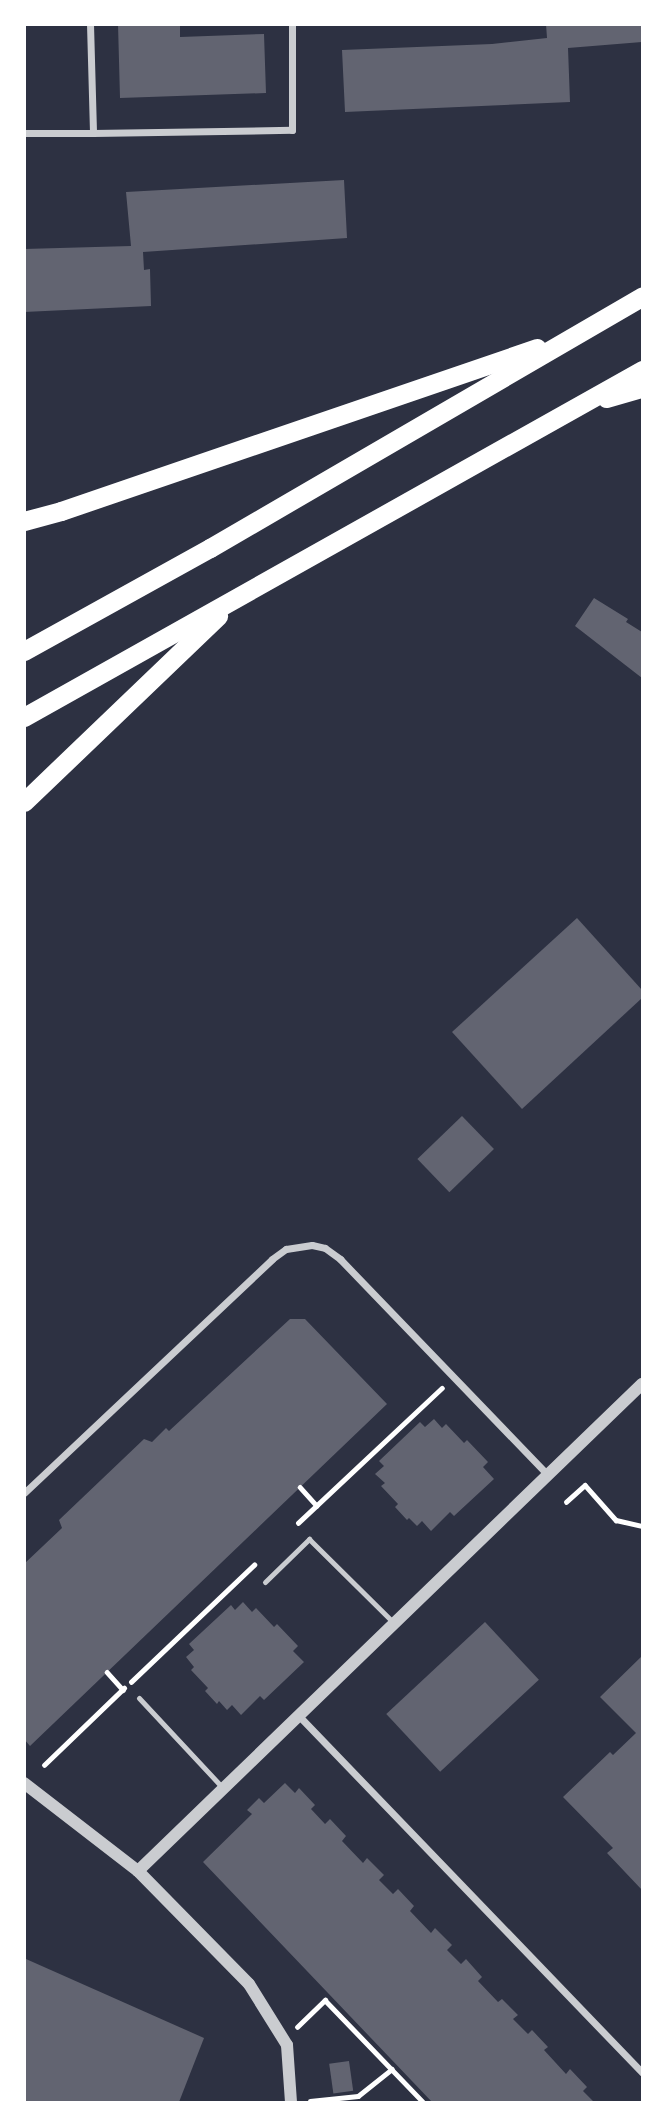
<!DOCTYPE html>
<html>
<head>
<meta charset="utf-8">
<style>
  body { margin:0 }
  #map { position:relative; width:667px; height:2127px; overflow:hidden; background:#2d3142; font-family:"IBM Plex Serif",serif }
  div>[style] { position:absolute }
  [style*='--x'] { left:calc(var(--x)*1px); top:calc(var(--y)*1px); width:calc(var(--w)*1px); rotate:calc(var(--a)*1deg) }
  .building>* { inset:0; background:#626471; transform-origin:0 0 }
  .path>* { height:4.5px; margin:-2.25px; padding:0 2.25px; transform-origin:2.25px; border-radius:2.25px; background:#fff }
  .service>* { height:5px; margin:-2.5px; padding:0 2.5px; transform-origin:2.5px; border-radius:2.5px; background:#caccd0 }
  .minor>* { height:7px; margin:-3.5px; padding:0 3.5px; transform-origin:3.5px; border-radius:3.5px; background:#caccd0 }
  .tertiary>* { height:12px; margin:-6px; padding:0 6px; transform-origin:6px; border-radius:6px; background:#caccd0 }
  .trunk>* { height:19px; margin:-9.5px; padding:0 9.5px; transform-origin:9.5px; border-radius:9.5px; background:#fff }
  span { translate:-50% -50%; white-space:nowrap; text-align:center; line-height:1.15; -webkit-text-stroke:7px #fff; paint-order:stroke }
  .frame { position:absolute; inset:0; border:26px solid #fff; pointer-events:none }
</style>
</head>
<body>
<div id="map">
  <div class="building">
    <i style="clip-path:polygon(118px 24px,180px 24px,180px 37px,264px 34px,266px 93px,120px 98px)"></i>
    <i style="clip-path:polygon(546px 24px,642px 24px,642px 42px,568px 48px,570px 102px,345px 112px,342px 50px,492px 44px,547px 38px)"></i>
    <i style="clip-path:polygon(344px 180px,347px 238px,143px 252px,144px 270px,150px 269px,151px 306px,24px 312px,24px 249px,131px 246px,126px 192px)"></i>
    <i style="clip-path:polygon(594px 598px,628px 619px,626px 622px,642px 632px,642px 678px,575px 626px)"></i>
    <i style="clip-path:polygon(577px 918px,642px 990px,642px 998px,522px 1109px,452px 1032px)"></i>
    <i style="left:462px;top:1116px;width:46px;height:62px;rotate:46deg"></i>
    <i style="clip-path:polygon(290px 1319px,305px 1319px,387px 1404px,30px 1746px,24px 1739px,24px 1564px,62px 1528px,59px 1520px,144px 1439px,152px 1442px,166px 1428px,169px 1431px)"></i>
    <i style="clip-path:polygon(434px 1419px,442px 1428px,446px 1424px,464px 1443px,467px 1440px,488px 1462px,483px 1467px,494px 1479px,454px 1516px,450px 1512px,431px 1531px,422px 1521px,417px 1526px,409px 1518px,407px 1520px,395px 1507px,398px 1504px,381px 1486px,385px 1483px,375px 1474px,384px 1466px,379px 1461px,420px 1422px,425px 1427px)"></i>
    <i style="clip-path:polygon(243px 1602px,252px 1612px,256px 1608px,274px 1627px,277px 1624px,298px 1646px,293px 1651px,304px 1662px,264px 1700px,260px 1696px,241px 1715px,232px 1705px,227px 1710px,219px 1701px,217px 1704px,205px 1691px,208px 1688px,191px 1670px,194px 1667px,186px 1657px,194px 1650px,189px 1644px,231px 1605px,235px 1610px)"></i>
    <i style="left:485px;top:1622px;width:79px;height:135px;rotate:47deg"></i>
    <i style="clip-path:polygon(642px 1656px,642px 1890px,607px 1853px,613px 1848px,563px 1797px,610px 1752px,613px 1755px,636px 1733px,600px 1697px)"></i>
    <i style="clip-path:polygon(285px 1783px,295px 1793px,299px 1788px,315px 1805px,311px 1809px,325px 1824px,330px 1819px,346px 1836px,342px 1841px,363px 1863px,367px 1858px,384px 1875px,379px 1880px,393px 1894px,398px 1889px,414px 1906px,410px 1911px,431px 1933px,435px 1928px,452px 1945px,447px 1950px,461px 1964px,466px 1959px,482px 1977px,478px 1981px,498px 2002px,502px 1999px,518px 2015px,513px 2019px,528px 2034px,532px 2030px,548px 2047px,544px 2050px,566px 2074px,570px 2069px,587px 2087px,583px 2091px,594px 2102px,432px 2102px,203px 1862px,252px 1814px,247px 1810px,259px 1798px,264px 1803px)"></i>
    <i style="clip-path:polygon(26px 1959px,204px 2038px,179px 2102px,24px 2102px)"></i>
    <i style="left:349px;top:2061px;width:30px;height:20px;rotate:82deg"></i>
  </div>
  <div class="path">
    <i style="--x:300;--y:1487;--w:25;--a:48"></i>
    <i style="--x:566;--y:1502;--w:25;--a:-42"></i>
    <i style="--x:585;--y:1485;--w:47;--a:48.5"></i>
    <i style="--x:616;--y:1520;--w:27;--a:13"></i>
    <i style="--x:298;--y:1523;--w:197;--a:-43.2"></i>
    <i style="--x:107;--y:1672;--w:24;--a:48"></i>
    <i style="--x:131;--y:1682;--w:170;--a:-43.6"></i>
    <i style="--x:44;--y:1765;--w:111;--a:-43.9"></i>
    <i style="--x:297;--y:2027;--w:39;--a:-44"></i>
    <i style="--x:325;--y:2000;--w:141;--a:46.1"></i>
    <i style="--x:310;--y:2101;--w:48;--a:-5.9"></i>
    <i style="--x:358;--y:2096;--w:43;--a:-38.5"></i>
  </div>
  <div class="service">
    <i style="--x:265;--y:1582;--w:62;--a:-44.3"></i>
    <i style="--x:309;--y:1539;--w:118;--a:44.7"></i>
    <i style="--x:139;--y:1698;--w:123;--a:47"></i>
  </div>
  <div class="minor">
    <i style="--x:90;--y:24;--w:109;--a:88.4"></i>
    <i style="--x:93;--y:133;--w:199;--a:-0.9"></i>
    <i style="--x:292;--y:130;--w:106;--a:-90"></i>
    <i style="--x:24;--y:133;--w:69;--a:0"></i>
    <i style="--x:24;--y:1493;--w:341;--a:-43.3"></i>
    <i style="--x:272;--y:1259;--w:17;--a:-36"></i>
    <i style="--x:286;--y:1249;--w:26;--a:-9"></i>
    <i style="--x:312;--y:1245;--w:13;--a:13"></i>
    <i style="--x:325;--y:1248;--w:19;--a:36"></i>
    <i style="--x:340;--y:1259;--w:300;--a:46.1"></i>
    <i style="--x:299;--y:1716;--w:495;--a:46.1"></i>
  </div>
  <div class="tertiary">
    <i style="--x:24;--y:1783;--w:144;--a:37.7"></i>
    <i style="--x:138;--y:1871;--w:158;--a:45.5"></i>
    <i style="--x:249;--y:1984;--w:72;--a:58.1"></i>
    <i style="--x:287;--y:2045;--w:57;--a:86"></i>
    <i style="--x:138;--y:1871;--w:701;--a:-44.02"></i>
  </div>
  <div class="trunk">
    <i style="--x:606;--y:398;--w:37;--a:-16"></i>
    <i style="--x:24;--y:521;--w:38;--a:-15"></i>
    <i style="--x:61;--y:511;--w:503;--a:-18.9"></i>
    <i style="--x:24;--y:651;--w:213;--a:-29"></i>
    <i style="--x:210;--y:548;--w:500;--a:-30.2"></i>
    <i style="--x:24;--y:717;--w:709;--a:-29.31"></i>
    <i style="--x:24;--y:802;--w:269;--a:-43.8"></i>
  </div>
  <div class="frame"></div>
</div>
</body>
</html>
